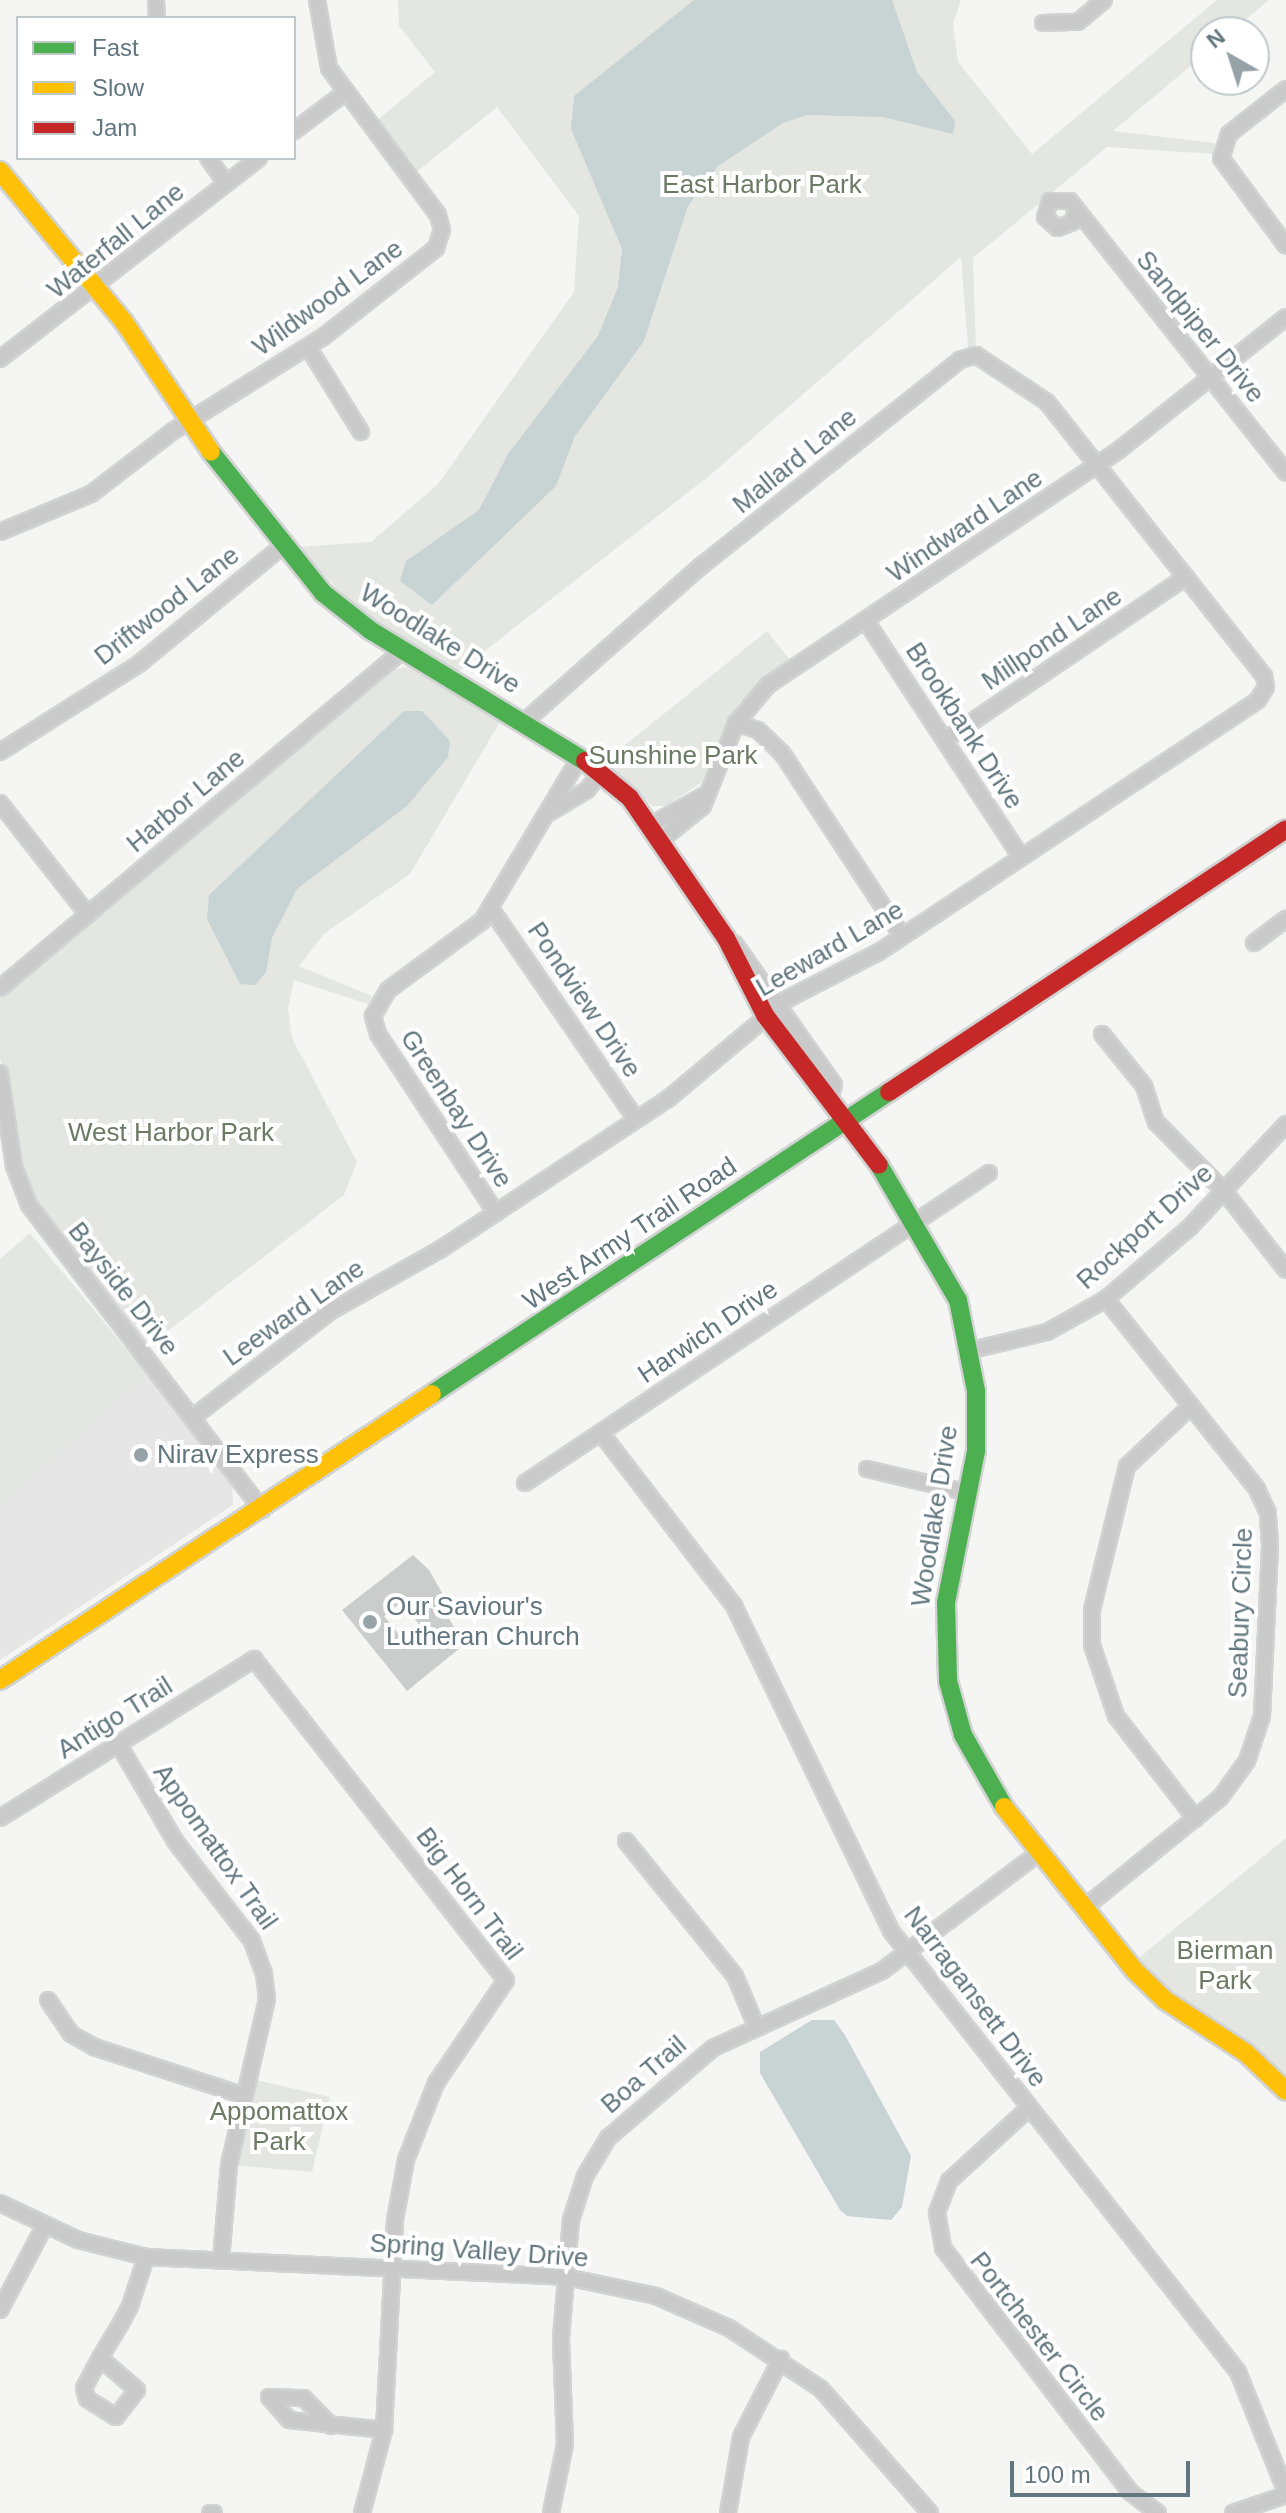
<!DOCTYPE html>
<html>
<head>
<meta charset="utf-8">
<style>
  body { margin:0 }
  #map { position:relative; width:1286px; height:2513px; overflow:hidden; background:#f5f5f4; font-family:Helvetica,sans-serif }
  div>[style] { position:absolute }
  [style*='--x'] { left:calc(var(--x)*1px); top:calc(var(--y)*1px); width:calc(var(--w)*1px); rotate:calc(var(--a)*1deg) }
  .built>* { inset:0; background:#e5e6e5 }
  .green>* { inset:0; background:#e4e7e1 }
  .water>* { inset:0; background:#c8d3d4 }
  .building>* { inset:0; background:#cbcdcd }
  .roads { filter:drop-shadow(2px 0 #d1d3d3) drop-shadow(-2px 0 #d1d3d3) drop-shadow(0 2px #d1d3d3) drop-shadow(0 -2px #d1d3d3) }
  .street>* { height:14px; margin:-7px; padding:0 7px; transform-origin:7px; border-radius:7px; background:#cacacb }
  .fast>* { height:18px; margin:-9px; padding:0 9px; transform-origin:9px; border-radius:9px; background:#4caf50 }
  .slow>* { height:18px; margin:-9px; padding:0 9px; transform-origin:9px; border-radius:9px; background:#ffc107 }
  .jam>* { height:18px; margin:-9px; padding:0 9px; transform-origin:9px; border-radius:9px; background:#c62828 }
  .dots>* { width:22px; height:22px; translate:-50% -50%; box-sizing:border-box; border:4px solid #fff; border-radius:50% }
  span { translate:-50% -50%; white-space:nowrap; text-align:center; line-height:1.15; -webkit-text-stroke:8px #fff; paint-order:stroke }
  .park-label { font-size:26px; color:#6c7b64 }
  .street-label { font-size:26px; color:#61767e }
  .poi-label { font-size:26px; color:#61767e }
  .left { translate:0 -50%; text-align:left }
  .legend { position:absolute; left:16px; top:16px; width:280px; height:144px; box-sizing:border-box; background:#fff; border:2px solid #c0c8cb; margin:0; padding:10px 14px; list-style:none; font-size:24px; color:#61767e }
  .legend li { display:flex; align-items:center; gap:16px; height:40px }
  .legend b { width:40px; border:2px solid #c0c8cb }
  .north { position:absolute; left:1190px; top:16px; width:80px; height:80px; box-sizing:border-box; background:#fff; border:2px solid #c0c8cb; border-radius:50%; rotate:321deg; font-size:22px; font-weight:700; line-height:32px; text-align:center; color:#61767e }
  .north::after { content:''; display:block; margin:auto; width:28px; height:36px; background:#95a2a7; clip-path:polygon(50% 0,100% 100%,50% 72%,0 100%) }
  .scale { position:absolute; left:1010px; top:2461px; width:180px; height:36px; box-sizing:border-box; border:4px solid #61767e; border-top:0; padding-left:10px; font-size:24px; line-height:28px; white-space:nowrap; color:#61767e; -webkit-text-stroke:6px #fff; paint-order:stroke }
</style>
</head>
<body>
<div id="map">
  <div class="built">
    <i style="clip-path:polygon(147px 1374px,232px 1480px,233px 1505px,0 1660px,0 1504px)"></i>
  </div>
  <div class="green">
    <i style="clip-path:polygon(398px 0,961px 0,953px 23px,958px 62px,1032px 154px,1217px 0,1269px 0,1231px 32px,1206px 32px,1206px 53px,1113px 131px,1215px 143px,1214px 154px,1107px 147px,973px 258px,976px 348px,968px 348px,961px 257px,709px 476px,459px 671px,360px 611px,296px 547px,371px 542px,438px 484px,574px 292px,579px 216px,497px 107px,414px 174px,374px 123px,435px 72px,399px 26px)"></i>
    <i style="clip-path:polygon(767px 631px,791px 661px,738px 704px,701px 783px,666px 806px,652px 806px,605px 761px)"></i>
    <i style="clip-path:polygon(408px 667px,500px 722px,410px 874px,325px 933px,299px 966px,372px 996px,368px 1004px,294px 980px,288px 1008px,292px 1038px,357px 1162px,344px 1195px,147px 1347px,26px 1185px,0 1058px,0 996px,396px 669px)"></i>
    <i style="clip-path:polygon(30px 1233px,147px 1374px,0 1504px,0 1259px)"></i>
    <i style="clip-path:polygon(1286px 1838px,1286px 2091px,1130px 1965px)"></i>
    <i style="clip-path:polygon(247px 2078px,330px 2097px,312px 2172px,229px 2165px)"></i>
  </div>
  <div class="water">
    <i style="clip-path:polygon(694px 0,892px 0,917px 72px,955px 121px,953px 134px,883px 117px,807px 115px,783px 123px,718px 166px,688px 206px,644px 341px,575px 436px,556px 486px,432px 605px,400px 581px,406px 561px,479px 510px,508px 454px,598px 336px,618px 287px,622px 249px,571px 129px,574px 96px)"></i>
    <i style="clip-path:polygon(404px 711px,422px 711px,441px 731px,450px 741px,448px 757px,407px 806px,297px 889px,272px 938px,266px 972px,255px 985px,240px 984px,207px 919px,209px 895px)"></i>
    <i style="clip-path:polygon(812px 2020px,834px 2020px,845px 2035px,911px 2156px,902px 2207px,891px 2220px,847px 2216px,840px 2210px,760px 2073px,760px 2052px)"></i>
  </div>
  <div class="building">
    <i style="clip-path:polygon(evenodd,413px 1555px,429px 1570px,445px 1598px,439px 1603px,465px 1644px,407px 1691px,342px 1610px,413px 1555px,401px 1602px,423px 1629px,406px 1643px,384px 1616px,401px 1602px)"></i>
  </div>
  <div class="roads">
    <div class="street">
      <i style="--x:156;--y:0;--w:18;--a:87"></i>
      <i style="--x:1043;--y:23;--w:35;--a:-2"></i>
      <i style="--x:1078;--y:22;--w:34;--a:-40"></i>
      <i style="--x:1286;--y:89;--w:73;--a:141.7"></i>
      <i style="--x:1229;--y:134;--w:25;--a:108"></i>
      <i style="--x:1221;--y:158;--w:109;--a:53.5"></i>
      <i style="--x:294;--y:131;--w:61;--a:-37.1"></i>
      <i style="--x:208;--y:158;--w:31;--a:54"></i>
      <i style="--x:1075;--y:213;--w:9;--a:103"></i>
      <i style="--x:1073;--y:222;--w:17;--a:159"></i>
      <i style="--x:1057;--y:228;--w:16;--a:-137"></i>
      <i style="--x:1045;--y:217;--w:17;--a:-73"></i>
      <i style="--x:1050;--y:201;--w:20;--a:0"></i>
      <i style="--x:1070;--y:201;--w:347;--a:51.5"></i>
      <i style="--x:308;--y:347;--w:100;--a:58.1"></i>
      <i style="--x:0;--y:359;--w:328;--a:-37.8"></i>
      <i style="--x:0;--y:532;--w:99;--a:-22.7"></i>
      <i style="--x:91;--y:494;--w:103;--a:-37.5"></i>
      <i style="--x:173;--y:431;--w:177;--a:-32.1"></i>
      <i style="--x:323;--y:337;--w:144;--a:-38.2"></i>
      <i style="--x:436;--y:248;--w:19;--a:-72"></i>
      <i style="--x:442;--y:230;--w:16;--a:-105"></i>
      <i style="--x:438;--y:215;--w:183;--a:-126.6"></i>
      <i style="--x:329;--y:68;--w:69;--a:-100"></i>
      <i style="--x:866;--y:621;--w:282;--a:56.7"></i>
      <i style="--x:736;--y:723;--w:23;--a:18"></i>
      <i style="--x:758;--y:730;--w:33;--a:44"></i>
      <i style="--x:782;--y:753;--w:219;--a:56.7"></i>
      <i style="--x:945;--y:740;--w:291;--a:-34.1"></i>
      <i style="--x:0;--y:752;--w:166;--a:-32.4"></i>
      <i style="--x:140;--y:663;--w:183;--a:-39.4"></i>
      <i style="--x:0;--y:803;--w:142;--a:51.8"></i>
      <i style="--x:547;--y:814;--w:47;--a:-31"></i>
      <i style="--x:587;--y:790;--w:23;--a:-52"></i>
      <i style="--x:651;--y:825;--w:60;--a:-29.1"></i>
      <i style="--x:661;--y:840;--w:54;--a:-39"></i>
      <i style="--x:703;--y:806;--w:89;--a:-68.3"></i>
      <i style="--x:736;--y:723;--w:50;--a:-49.9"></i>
      <i style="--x:768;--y:685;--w:422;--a:-33.8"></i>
      <i style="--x:1119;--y:450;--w:213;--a:-38.5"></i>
      <i style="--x:491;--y:909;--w:255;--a:55.4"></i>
      <i style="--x:1254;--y:943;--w:40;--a:-37"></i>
      <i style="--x:735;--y:944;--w:172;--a:54.9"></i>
      <i style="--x:834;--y:1085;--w:9;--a:108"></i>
      <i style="--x:0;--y:988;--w:525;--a:-39.97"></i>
      <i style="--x:1102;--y:1034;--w:67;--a:51.1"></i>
      <i style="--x:1144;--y:1086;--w:38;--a:72"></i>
      <i style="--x:1156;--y:1122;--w:97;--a:45.4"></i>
      <i style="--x:1224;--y:1191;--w:100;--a:51.9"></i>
      <i style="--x:0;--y:1073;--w:94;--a:81.4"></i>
      <i style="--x:14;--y:1166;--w:42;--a:69"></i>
      <i style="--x:29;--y:1205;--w:384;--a:52.6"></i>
      <i style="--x:496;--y:1213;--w:214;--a:-123.4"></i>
      <i style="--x:378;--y:1034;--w:19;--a:-106"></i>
      <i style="--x:373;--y:1016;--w:30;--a:-60"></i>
      <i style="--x:388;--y:990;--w:117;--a:-36.3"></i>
      <i style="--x:482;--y:921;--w:191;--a:-59.1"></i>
      <i style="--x:972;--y:1350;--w:77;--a:-13.5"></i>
      <i style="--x:1047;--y:1332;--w:68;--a:-29.2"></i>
      <i style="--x:1106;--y:1299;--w:111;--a:-40.6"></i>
      <i style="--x:1190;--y:1227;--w:141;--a:-47"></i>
      <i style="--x:1191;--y:1406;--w:88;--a:136.8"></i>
      <i style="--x:1127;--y:1466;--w:148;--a:103.7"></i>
      <i style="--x:1092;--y:1610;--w:35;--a:90"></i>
      <i style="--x:1092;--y:1645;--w:75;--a:71.3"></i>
      <i style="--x:1116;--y:1716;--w:130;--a:52.2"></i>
      <i style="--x:192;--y:1418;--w:175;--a:-37.6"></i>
      <i style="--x:331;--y:1311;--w:126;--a:-29.4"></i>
      <i style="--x:441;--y:1249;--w:272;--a:-33.5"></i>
      <i style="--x:668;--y:1099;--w:158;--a:-39.9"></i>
      <i style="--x:789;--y:998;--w:101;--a:-27.1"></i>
      <i style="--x:879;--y:952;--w:455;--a:-33.6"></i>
      <i style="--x:1258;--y:700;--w:15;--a:-58"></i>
      <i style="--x:1266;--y:687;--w:11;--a:-100"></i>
      <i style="--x:1264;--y:676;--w:350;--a:-128.4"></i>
      <i style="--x:1047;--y:402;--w:85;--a:-146.5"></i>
      <i style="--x:976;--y:355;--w:17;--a:163"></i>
      <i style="--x:960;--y:360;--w:331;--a:141.5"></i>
      <i style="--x:701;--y:566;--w:236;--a:138.6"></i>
      <i style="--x:601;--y:1433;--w:218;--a:52.4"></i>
      <i style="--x:734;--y:1606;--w:361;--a:64.2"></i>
      <i style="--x:891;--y:1931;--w:561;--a:51.8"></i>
      <i style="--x:1238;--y:2372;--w:129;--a:68.2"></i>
      <i style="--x:867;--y:1469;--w:105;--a:13.2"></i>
      <i style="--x:525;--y:1483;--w:558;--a:-33.75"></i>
      <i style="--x:119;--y:1745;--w:111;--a:59.7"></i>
      <i style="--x:175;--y:1841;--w:126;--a:52.4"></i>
      <i style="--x:252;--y:1941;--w:35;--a:70"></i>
      <i style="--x:264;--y:1974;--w:25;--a:83"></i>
      <i style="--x:267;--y:1999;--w:170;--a:102.9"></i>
      <i style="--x:229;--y:2165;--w:96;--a:94.8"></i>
      <i style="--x:0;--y:1818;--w:300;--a:-32"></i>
      <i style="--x:254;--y:1659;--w:408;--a:51.9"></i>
      <i style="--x:506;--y:1980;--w:125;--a:124.2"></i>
      <i style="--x:436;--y:2083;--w:83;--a:111.3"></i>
      <i style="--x:406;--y:2160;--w:61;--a:100.4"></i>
      <i style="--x:395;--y:2220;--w:210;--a:93"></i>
      <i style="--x:384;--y:2430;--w:86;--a:104.8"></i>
      <i style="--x:626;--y:1841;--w:174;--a:51.1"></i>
      <i style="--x:735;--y:1976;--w:54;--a:67.2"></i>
      <i style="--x:1084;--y:1908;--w:175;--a:-39"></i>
      <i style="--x:1220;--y:1798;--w:46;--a:-53.9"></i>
      <i style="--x:1247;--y:1761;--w:47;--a:-71.6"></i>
      <i style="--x:1262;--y:1716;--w:171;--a:-87.3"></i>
      <i style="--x:1270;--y:1545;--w:32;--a:-94"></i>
      <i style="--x:1268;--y:1513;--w:26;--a:-115"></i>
      <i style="--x:1257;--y:1489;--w:243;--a:-128.5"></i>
      <i style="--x:48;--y:2000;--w:41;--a:55.9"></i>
      <i style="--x:71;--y:2034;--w:26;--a:29"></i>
      <i style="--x:94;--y:2047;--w:156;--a:18"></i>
      <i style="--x:1029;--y:2108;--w:108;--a:137.6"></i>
      <i style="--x:949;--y:2181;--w:34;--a:111"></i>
      <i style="--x:937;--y:2213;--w:36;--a:80"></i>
      <i style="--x:943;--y:2248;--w:307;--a:52.5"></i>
      <i style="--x:1130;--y:2492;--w:35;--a:37"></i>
      <i style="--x:0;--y:2203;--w:86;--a:25.4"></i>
      <i style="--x:78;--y:2240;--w:70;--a:14"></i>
      <i style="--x:146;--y:2257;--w:420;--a:2.7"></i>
      <i style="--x:566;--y:2277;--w:92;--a:11.9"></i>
      <i style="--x:656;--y:2296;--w:80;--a:23.7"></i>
      <i style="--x:729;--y:2328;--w:110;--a:33.5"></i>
      <i style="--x:821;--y:2389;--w:165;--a:48.7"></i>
      <i style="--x:0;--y:2310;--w:94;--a:-62.1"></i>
      <i style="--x:100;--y:2358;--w:49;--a:40.9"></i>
      <i style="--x:137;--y:2390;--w:34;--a:128"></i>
      <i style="--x:116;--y:2417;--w:34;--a:-148"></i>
      <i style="--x:87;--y:2399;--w:11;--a:-105"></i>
      <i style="--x:84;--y:2388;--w:34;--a:-62"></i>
      <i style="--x:100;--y:2358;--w:41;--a:-59"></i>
      <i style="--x:121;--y:2323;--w:19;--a:-62"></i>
      <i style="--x:130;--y:2306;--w:52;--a:-71.9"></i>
      <i style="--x:269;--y:2397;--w:30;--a:49"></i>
      <i style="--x:289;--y:2420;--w:96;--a:6"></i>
      <i style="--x:269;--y:2397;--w:35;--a:2"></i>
      <i style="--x:304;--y:2398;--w:39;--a:46"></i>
      <i style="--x:210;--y:2513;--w:4;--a:0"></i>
      <i style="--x:551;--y:2513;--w:70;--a:-78.5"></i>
      <i style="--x:565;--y:2444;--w:106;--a:-92.2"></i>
      <i style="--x:561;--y:2338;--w:118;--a:-85.2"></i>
      <i style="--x:571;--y:2220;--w:46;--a:-72.3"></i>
      <i style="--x:585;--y:2176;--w:44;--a:-58.8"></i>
      <i style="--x:608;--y:2138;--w:138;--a:-40.6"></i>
      <i style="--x:713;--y:2048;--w:186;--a:-24.5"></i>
      <i style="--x:882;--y:1971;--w:198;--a:-37"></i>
      <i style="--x:728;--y:2513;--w:77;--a:-80.3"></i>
      <i style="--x:741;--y:2437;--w:88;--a:-62.9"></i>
      <i style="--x:1233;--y:2513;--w:56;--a:-18.8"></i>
    </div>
    <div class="fast">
      <i style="--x:211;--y:452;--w:180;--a:51.5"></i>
      <i style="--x:323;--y:593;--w:60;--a:38.2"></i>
      <i style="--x:370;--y:630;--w:252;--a:31.4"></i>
      <i style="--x:879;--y:1165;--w:156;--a:59.7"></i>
      <i style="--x:958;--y:1300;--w:93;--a:78.8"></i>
      <i style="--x:976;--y:1391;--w:60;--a:90"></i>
      <i style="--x:976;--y:1451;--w:155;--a:101.2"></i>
      <i style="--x:946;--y:1603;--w:78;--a:88.5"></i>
      <i style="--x:948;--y:1681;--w:56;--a:74.5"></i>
      <i style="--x:963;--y:1735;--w:83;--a:60.3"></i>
      <i style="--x:432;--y:1394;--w:548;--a:-33.46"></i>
    </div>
    <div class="slow">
      <i style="--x:0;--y:171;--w:195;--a:50.6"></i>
      <i style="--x:124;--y:322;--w:156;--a:56.2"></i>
      <i style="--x:0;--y:1680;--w:518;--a:-33.51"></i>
      <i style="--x:1004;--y:1807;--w:210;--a:51.4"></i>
      <i style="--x:1135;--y:1971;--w:42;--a:44"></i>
      <i style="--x:1165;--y:2000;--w:97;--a:33.2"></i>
      <i style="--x:1246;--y:2053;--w:55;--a:43.5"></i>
    </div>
    <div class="jam">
      <i style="--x:585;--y:761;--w:58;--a:39.4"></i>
      <i style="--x:630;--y:798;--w:170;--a:55.6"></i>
      <i style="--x:726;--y:938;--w:86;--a:63.1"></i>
      <i style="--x:765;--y:1015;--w:188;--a:52.8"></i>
      <i style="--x:889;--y:1092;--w:476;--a:-33.5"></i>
    </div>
  </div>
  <div class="dots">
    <i style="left:141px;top:1455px;background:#95a2a7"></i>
    <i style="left:370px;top:1622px;background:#95a2a7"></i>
  </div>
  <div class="park-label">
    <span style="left:762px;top:185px">East Harbor Park</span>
    <span style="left:673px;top:756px">Sunshine Park</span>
    <span style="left:171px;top:1133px">West Harbor Park</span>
    <span style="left:1225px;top:1966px">Bierman<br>Park</span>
    <span style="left:279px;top:2127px">Appomattox<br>Park</span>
  </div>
  <div class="street-label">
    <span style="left:116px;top:241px;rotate:-39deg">Waterfall Lane</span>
    <span style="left:328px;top:298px;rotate:-36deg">Wildwood Lane</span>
    <span style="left:1200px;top:327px;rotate:51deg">Sandpiper Drive</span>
    <span style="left:795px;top:461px;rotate:-39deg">Mallard Lane</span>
    <span style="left:965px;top:526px;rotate:-34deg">Windward Lane</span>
    <span style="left:167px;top:606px;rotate:-38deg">Driftwood Lane</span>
    <span style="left:440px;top:639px;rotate:32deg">Woodlake Drive</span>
    <span style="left:1052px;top:639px;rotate:-34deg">Millpond Lane</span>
    <span style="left:964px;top:726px;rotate:57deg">Brookbank Drive</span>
    <span style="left:186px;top:801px;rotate:-40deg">Harbor Lane</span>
    <span style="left:830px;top:949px;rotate:-30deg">Leeward Lane</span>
    <span style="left:584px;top:1000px;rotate:56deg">Pondview Drive</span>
    <span style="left:456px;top:1109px;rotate:57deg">Greenbay Drive</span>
    <span style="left:1145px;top:1227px;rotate:-42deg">Rockport Drive</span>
    <span style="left:630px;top:1234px;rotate:-34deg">West Army Trail Road</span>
    <span style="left:123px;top:1289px;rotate:52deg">Bayside Drive</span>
    <span style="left:294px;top:1313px;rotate:-35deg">Leeward Lane</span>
    <span style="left:708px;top:1332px;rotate:-34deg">Harwich Drive</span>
    <span style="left:935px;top:1516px;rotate:-81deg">Woodlake Drive</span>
    <span style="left:1241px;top:1613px;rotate:-88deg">Seabury Circle</span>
    <span style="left:115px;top:1718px;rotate:-32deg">Antigo Trail</span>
    <span style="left:215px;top:1847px;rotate:55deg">Appomattox Trail</span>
    <span style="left:469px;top:1894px;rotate:53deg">Big Horn Trail</span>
    <span style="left:975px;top:1997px;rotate:53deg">Narragansett Drive</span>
    <span style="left:644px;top:2075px;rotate:-41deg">Boa Trail</span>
    <span style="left:479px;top:2251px;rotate:4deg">Spring Valley Drive</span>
    <span style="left:1039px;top:2337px;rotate:52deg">Portchester Circle</span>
  </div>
  <div class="poi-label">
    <span class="left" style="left:157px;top:1455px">Nirav Express</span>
    <span class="left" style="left:386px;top:1622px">Our Saviour's<br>Lutheran Church</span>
  </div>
  <ul class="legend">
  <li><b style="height:10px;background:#4caf50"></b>Fast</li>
  <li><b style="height:10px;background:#ffc107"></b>Slow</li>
  <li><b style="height:10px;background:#c62828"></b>Jam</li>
  </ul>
  <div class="north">N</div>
  <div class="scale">100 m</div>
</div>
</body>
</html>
